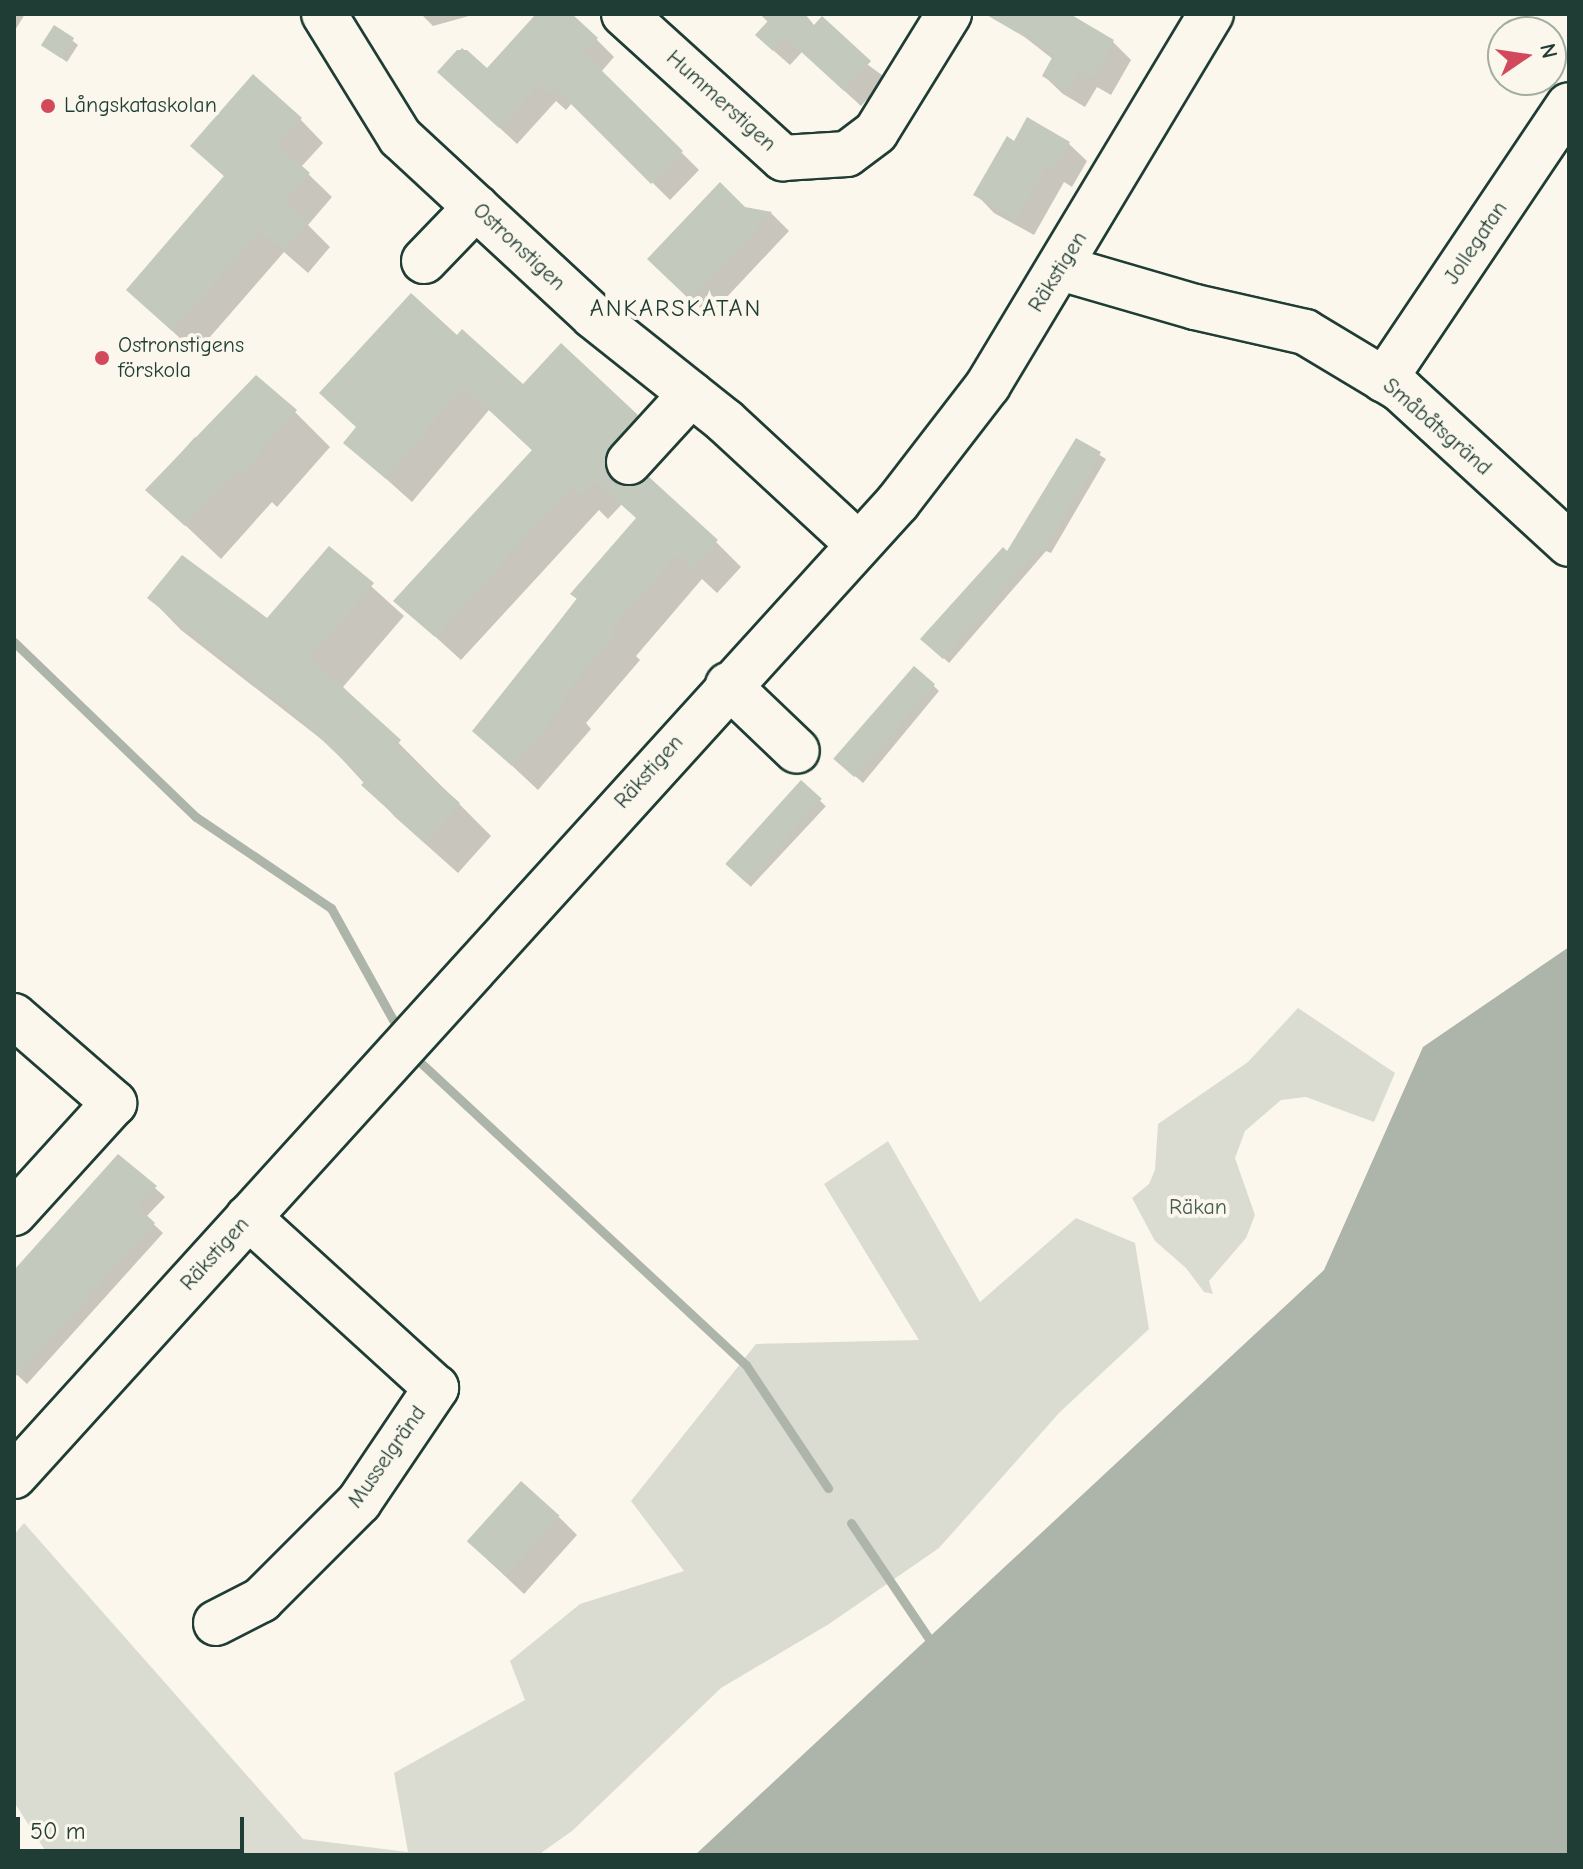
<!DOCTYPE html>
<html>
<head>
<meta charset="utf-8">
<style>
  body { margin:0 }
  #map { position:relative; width:1583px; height:1869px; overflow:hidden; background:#fbf7ec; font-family:"Comic Neue",sans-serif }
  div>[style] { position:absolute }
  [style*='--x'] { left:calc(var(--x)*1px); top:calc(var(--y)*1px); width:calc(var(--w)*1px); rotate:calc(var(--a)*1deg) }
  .green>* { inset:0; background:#dbdcd1 }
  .water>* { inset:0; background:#adb4aa }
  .shadow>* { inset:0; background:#0003; transform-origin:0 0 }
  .stream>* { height:9px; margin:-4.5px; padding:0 4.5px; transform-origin:4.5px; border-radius:4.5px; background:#adb4aa }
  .building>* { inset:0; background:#c4c9be; transform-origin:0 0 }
  .roads { filter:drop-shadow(2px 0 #1f3d34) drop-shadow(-2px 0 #1f3d34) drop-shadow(0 2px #1f3d34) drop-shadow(0 -2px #1f3d34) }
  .minor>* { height:44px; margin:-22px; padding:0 22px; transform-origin:22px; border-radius:22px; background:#fbf7ec }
  .dots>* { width:22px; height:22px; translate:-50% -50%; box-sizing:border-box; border:4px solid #fbf7ec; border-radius:50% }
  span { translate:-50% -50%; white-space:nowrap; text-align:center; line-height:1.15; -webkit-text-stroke:8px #fbf7ec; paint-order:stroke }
  .street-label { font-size:22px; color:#1f3d34 }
  .poi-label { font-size:22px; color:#1f3d34 }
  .left { translate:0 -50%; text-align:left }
  .park-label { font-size:22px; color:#455d53 }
  .neighbourhood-label { font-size:24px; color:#1f3d34; letter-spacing:2px }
  .frame { position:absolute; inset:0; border:16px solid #1f3d34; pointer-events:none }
  .north { position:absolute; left:1487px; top:16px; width:80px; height:80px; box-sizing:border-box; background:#fbf7ec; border:2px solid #a3ada2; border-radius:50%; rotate:77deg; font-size:22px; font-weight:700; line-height:32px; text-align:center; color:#1f3d34 }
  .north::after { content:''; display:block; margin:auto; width:28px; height:36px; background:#d1495b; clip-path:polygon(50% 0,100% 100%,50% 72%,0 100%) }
  .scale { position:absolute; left:16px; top:1817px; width:228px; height:36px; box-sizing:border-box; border:4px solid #1f3d34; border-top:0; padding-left:10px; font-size:24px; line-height:28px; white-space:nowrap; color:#1f3d34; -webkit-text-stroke:6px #fbf7ec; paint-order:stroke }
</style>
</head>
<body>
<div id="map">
  <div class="green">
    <i style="clip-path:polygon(1298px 1008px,1395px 1073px,1374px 1122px,1306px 1097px,1281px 1100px,1245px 1131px,1235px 1158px,1255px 1215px,1246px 1238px,1209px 1281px,1213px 1294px,1204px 1292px,1186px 1268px,1155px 1241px,1132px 1198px,1149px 1184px,1155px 1170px,1158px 1124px,1248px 1062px)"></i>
    <i style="clip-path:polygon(888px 1141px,980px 1302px,1076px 1218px,1135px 1243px,1149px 1329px,1059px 1413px,939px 1548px,829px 1624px,721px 1688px,572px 1831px,538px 1855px,48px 1855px,14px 1802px,14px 1535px,24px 1523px,303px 1839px,408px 1852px,394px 1773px,525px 1700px,510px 1661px,580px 1604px,684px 1571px,631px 1501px,756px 1344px,919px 1340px,824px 1184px)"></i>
  </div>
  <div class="water">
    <i style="clip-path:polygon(1569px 947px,1569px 1855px,695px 1855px,1324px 1270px,1423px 1047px)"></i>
  </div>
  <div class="shadow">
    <i style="clip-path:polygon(14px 14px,25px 14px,14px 32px)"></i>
    <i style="clip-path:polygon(421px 14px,476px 14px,433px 26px)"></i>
    <i style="clip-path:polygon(538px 14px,569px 14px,597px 40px,614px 57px,601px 72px,699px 170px,670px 200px,572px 103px,566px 110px,556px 101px,517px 144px,440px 72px,462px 48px,487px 71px)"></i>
    <i style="clip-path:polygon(760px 14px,798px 14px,886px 78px,861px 106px,802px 52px,790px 65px,774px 51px,758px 35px,769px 23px)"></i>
    <i style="clip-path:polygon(1021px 14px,1066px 14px,1113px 42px,1131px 60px,1111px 95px,1097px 87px,1085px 107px,1063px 94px,1044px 76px,1054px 60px,1013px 28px)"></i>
    <i style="clip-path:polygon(55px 27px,78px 45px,67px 62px,48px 49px)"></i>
    <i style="clip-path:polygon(300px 119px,323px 143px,301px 167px,332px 197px,308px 225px,330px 247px,308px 273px,284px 252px,196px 353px,128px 290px,226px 178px,192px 146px)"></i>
    <i style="clip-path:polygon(1015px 143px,1068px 143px,1087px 161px,1072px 187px,1064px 182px,1034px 235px,994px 213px,976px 194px)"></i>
    <i style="clip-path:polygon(744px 209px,771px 213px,789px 231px,709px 316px,668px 277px)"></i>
    <i style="clip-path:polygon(457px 338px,523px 387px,637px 416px,662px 442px,630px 487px,716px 542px,741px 567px,717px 593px,702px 579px,636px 656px,640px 660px,586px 723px,591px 729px,538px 790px,475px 731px,638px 519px,622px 504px,608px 519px,599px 510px,461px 660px,396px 601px,533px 451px,489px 410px,412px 502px,345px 442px)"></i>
    <i style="clip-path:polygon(295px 412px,330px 447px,277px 507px,272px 502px,221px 559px,148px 490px,195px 437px,200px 441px)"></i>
    <i style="clip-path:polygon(1077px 441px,1106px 459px,1051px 553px,1046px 551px,949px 663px,923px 639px,1008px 554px)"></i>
    <i style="clip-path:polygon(330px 549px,404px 616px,343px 687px,491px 836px,458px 873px,395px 817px,330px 746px,181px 630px,150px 598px,267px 621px)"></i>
    <i style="clip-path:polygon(915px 668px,939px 691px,863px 783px,844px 766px)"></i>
    <i style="left:801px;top:783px;width:34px;height:110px;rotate:43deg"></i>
    <i style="clip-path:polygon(155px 1188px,165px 1197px,146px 1217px,163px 1233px,27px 1384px,14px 1372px,14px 1274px)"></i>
    <i style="clip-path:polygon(559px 1517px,577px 1535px,524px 1594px,488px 1560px)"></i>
  </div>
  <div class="stream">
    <i style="--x:14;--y:642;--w:252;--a:43.9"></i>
    <i style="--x:196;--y:817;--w:163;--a:34"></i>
    <i style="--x:331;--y:908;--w:128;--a:61"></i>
    <i style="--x:421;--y:1063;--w:444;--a:42.9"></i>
    <i style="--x:746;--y:1365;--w:148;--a:56.3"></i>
    <i style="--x:851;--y:1523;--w:138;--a:56"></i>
  </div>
  <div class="building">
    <i style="clip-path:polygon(536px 14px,572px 14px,598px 38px,584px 53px,683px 151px,651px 184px,554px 87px,548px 94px,538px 85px,499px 128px,437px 72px,457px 50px,467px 50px,487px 68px)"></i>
    <i style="clip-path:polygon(760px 14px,805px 14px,814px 25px,822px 16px,871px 61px,844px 91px,785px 37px,773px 51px,755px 35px,768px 21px)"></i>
    <i style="clip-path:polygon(985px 14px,1070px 14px,1114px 40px,1092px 78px,1079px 70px,1067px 91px,1042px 76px,1054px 54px)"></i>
    <i style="left:54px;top:25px;width:24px;height:24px;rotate:33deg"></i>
    <i style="clip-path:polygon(253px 74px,302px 118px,278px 145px,310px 173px,285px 202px,309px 223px,284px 251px,260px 230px,172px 331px,126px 290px,224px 176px,190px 146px)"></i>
    <i style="clip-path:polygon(1027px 117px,1070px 142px,1054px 170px,1046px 166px,1016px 219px,973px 195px,1007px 136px,1014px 141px)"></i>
    <i style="clip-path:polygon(720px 182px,745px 207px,772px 212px,690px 300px,647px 259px)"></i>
    <i style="clip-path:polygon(411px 293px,457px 335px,462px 329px,523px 384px,561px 343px,638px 415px,605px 456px,612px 480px,636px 486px,649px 477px,718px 540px,691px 569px,676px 555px,611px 630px,616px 634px,562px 697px,567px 702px,512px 766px,472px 731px,577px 599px,570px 594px,636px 518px,595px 481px,582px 495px,572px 486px,435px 637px,393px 601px,532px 450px,463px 386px,386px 479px,343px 443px,356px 427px,319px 393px)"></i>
    <i style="clip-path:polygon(256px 375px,297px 410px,241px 474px,236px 469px,185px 526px,145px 490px)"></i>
    <i style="clip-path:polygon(1076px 438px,1101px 452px,1045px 549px,1040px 547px,943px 659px,920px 639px,1003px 547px,1007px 551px)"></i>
    <i style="clip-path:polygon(329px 546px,374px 583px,312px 655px,314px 661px,401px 740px,396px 746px,460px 803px,425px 843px,361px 785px,365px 781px,296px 715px,147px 598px,182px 555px,267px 618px)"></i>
    <i style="left:914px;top:666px;width:28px;height:123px;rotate:41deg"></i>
    <i style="left:801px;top:780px;width:28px;height:113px;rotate:42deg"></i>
    <i style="clip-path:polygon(118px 1154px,157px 1186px,137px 1206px,155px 1223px,14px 1378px,14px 1270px)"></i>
    <i style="left:521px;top:1481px;width:52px;height:81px;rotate:42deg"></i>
  </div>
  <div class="roads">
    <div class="minor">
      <i style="--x:324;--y:14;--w:145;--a:58.3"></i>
      <i style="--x:400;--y:137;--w:263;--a:42.8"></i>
      <i style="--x:593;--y:316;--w:169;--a:38.5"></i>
      <i style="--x:725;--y:421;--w:181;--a:42.8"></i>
      <i style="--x:624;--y:14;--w:215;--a:42.2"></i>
      <i style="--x:783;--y:158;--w:64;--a:-3.6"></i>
      <i style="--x:847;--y:154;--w:36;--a:-37"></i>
      <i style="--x:876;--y:132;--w:139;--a:-58.3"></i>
      <i style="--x:424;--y:261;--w:75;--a:-46.1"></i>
      <i style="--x:1061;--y:268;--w:140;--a:16.2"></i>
      <i style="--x:1195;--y:307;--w:113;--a:12.8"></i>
      <i style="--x:1305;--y:332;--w:111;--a:31"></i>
      <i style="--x:1400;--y:389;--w:229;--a:42.5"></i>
      <i style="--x:1384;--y:380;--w:331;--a:-56.1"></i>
      <i style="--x:629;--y:462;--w:92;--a:-47.6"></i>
      <i style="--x:728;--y:685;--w:95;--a:43.7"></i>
      <i style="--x:14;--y:1016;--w:133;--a:41"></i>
      <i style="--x:114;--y:1103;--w:149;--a:132.3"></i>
      <i style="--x:14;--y:1476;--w:1315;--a:-47.77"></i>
      <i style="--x:898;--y:502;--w:148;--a:-52.4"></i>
      <i style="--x:988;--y:385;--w:433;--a:-59"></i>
      <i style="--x:216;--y:1623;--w:51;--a:-27.1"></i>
      <i style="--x:261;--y:1600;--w:139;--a:-45"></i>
      <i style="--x:359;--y:1502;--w:138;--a:-56"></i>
      <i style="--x:436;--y:1388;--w:254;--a:-137.7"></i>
    </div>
  </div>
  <div class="dots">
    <i style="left:48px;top:106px;background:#d1495b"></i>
    <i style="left:102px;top:358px;background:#d1495b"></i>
  </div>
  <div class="street-label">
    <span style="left:721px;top:101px;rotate:42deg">Hummerstigen</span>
    <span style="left:1476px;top:243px;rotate:-56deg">Jollegatan</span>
    <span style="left:519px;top:247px;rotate:43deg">Ostronstigen</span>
    <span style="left:1058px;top:272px;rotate:-58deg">Räkstigen</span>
    <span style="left:1437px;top:427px;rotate:41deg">Småbåtsgränd</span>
    <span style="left:649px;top:772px;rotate:-48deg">Räkstigen</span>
    <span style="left:215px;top:1254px;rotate:-48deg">Räkstigen</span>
    <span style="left:387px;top:1457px;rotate:-55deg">Musselgränd</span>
  </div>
  <div class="poi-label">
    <span class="left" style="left:64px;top:106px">Långskataskolan</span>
    <span class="left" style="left:118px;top:358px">Ostronstigens<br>förskola</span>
  </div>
  <div class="park-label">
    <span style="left:1198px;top:1208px">Räkan</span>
  </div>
  <div class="neighbourhood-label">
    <span style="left:676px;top:309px">ANKARSKATAN</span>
  </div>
  <div class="frame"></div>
  <div class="north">N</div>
  <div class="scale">50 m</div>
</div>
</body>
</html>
